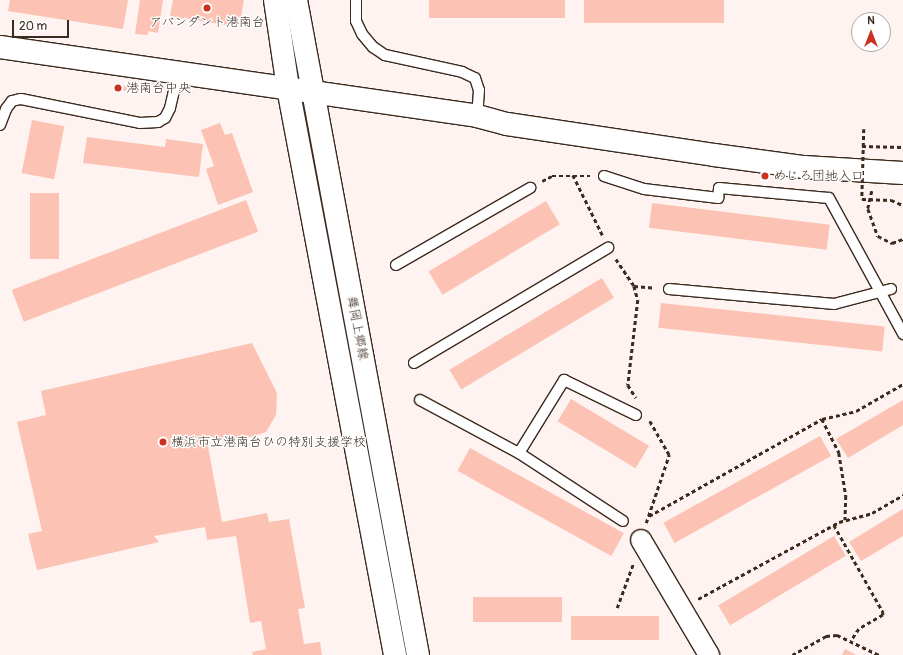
<!DOCTYPE html>
<html>
<head>
<meta charset="utf-8">
<style>
  body { margin:0 }
  #map { position:relative; width:903px; height:655px; overflow:hidden; background:#fef3f0; font-family:Pangolin,"Klee One",sans-serif }
  div>[style] { position:absolute }
  [style*='--x'] { left:calc(var(--x)*1px); top:calc(var(--y)*1px); width:calc(var(--w)*1px); rotate:calc(var(--a)*1deg) }
  .building>* { inset:0; background:#fcc2b3; transform-origin:0 0 }
  .path>* { height:2.5px; margin-top:-1.25px; transform-origin:0; background:repeating-linear-gradient(90deg,#3b2a1e 0 4px,transparent 0 7px) }
  .roads { filter:drop-shadow(1px 0 #3b2a1e) drop-shadow(-1px 0 #3b2a1e) drop-shadow(0 1px #3b2a1e) drop-shadow(0 -1px #3b2a1e) }
  .lane>* { height:10px; margin:-5px; padding:0 5px; transform-origin:5px; border-radius:5px; background:#fff }
  .street>* { height:20px; margin:-10px; padding:0 10px; transform-origin:10px; border-radius:10px; background:#fff }
  .secondary>* { height:22px; margin:-11px; padding:0 11px; transform-origin:11px; border-radius:11px; background:#fff }
  .path-bridge>* { height:2.5px; margin-top:-1.25px; transform-origin:0; background:repeating-linear-gradient(90deg,#3b2a1e 0 4px,transparent 0 7px) }
  .dots>* { width:11px; height:11px; translate:-50% -50%; box-sizing:border-box; border:2px solid #fff; border-radius:50% }
  span { translate:-50% -50%; white-space:nowrap; text-align:center; line-height:1.15; -webkit-text-stroke:3px #fff; paint-order:stroke }
  .poi-label { font-size:13px; color:#3b2a1e }
  .left { translate:0 -50%; text-align:left }
  .street-label { font-size:13px; color:#3b2a1e }
  .north { position:absolute; left:851px; top:12px; width:40px; height:40px; box-sizing:border-box; background:#fff; border:1px solid #b1aaa5; border-radius:50%; rotate:0deg; font-size:11px; font-weight:700; line-height:16px; text-align:center; color:#3b2a1e }
  .north::after { content:''; display:block; margin:auto; width:14px; height:18px; background:#c8321e; clip-path:polygon(50% 0,100% 100%,50% 72%,0 100%) }
  .scale { position:absolute; left:12px; top:20px; width:57px; height:18px; box-sizing:border-box; border:2px solid #3b2a1e; border-top:0; padding-left:5px; font-size:12px; line-height:14px; white-space:nowrap; color:#3b2a1e; -webkit-text-stroke:3px #fff; paint-order:stroke }
</style>
</head>
<body>
<div id="map">
  <div class="building">
    <i style="clip-path:polygon(10px 0,128px 0,123px 29px,8px 11px)"></i>
    <i style="clip-path:polygon(140px 0,163px 0,158px 33px,148px 31px,148px 35px,135px 34px)"></i>
    <i style="clip-path:polygon(173px 0,244px 0,239px 27px,170px 16px)"></i>
    <i style="left:429px;top:0;width:136px;height:18px"></i>
    <i style="left:584px;top:0;width:140px;height:23px"></i>
    <i style="clip-path:polygon(116px 85px,127px 87px,126px 91px,116px 90px)"></i>
    <i style="left:32px;top:120px;width:33px;height:54px;rotate:11deg"></i>
    <i style="clip-path:polygon(220px 123px,225px 135px,232px 133px,253px 192px,218px 205px,206px 169px,214px 166px,201px 130px)"></i>
    <i style="clip-path:polygon(87px 137px,165px 147px,166px 139px,203px 144px,199px 177px,83px 163px)"></i>
    <i style="left:30px;top:193px;width:29px;height:66px"></i>
    <i style="left:246px;top:200px;width:34px;height:251px;rotate:69deg"></i>
    <i style="left:546px;top:201px;width:27px;height:137px;rotate:59deg"></i>
    <i style="left:652px;top:203px;width:179px;height:25px;rotate:7deg"></i>
    <i style="left:602px;top:278px;width:23px;height:178px;rotate:59deg"></i>
    <i style="left:661px;top:303px;width:225px;height:25px;rotate:6deg"></i>
    <i style="clip-path:polygon(252px 343px,277px 393px,276px 415px,266px 432px,237px 441px,206px 436px,222px 522px,267px 513px,269px 522px,289px 519px,305px 608px,298px 609px,304px 644px,320px 642px,322px 655px,253px 655px,252px 652px,266px 649px,261px 621px,250px 623px,236px 536px,207px 540px,205px 527px,154px 536px,159px 542px,37px 570px,28px 534px,42px 531px,17px 422px,46px 415px,41px 391px)"></i>
    <i style="left:571px;top:399px;width:91px;height:26px;rotate:31deg"></i>
    <i style="clip-path:polygon(903px 400px,903px 425px,848px 458px,836px 439px)"></i>
    <i style="left:820px;top:436px;width:23px;height:179px;rotate:61deg"></i>
    <i style="left:470px;top:448px;width:176px;height:26px;rotate:29deg"></i>
    <i style="clip-path:polygon(903px 509px,903px 536px,861px 561px,849px 542px)"></i>
    <i style="left:834px;top:536px;width:23px;height:135px;rotate:59deg"></i>
    <i style="left:473px;top:597px;width:89px;height:25px"></i>
    <i style="left:659px;top:616px;width:24px;height:88px;rotate:90deg"></i>
    <i style="clip-path:polygon(845px 649px,856px 655px,842px 655px)"></i>
  </div>
  <div class="path">
    <i style="--x:862;--y:146;--w:41;--a:1.4"></i>
    <i style="--x:573;--y:175;--w:68;--a:63.8"></i>
    <i style="--x:542;--y:181;--w:11;--a:-27"></i>
    <i style="--x:552;--y:176;--w:38;--a:0"></i>
    <i style="--x:872;--y:191;--w:18;--a:103"></i>
    <i style="--x:868;--y:209;--w:29;--a:70"></i>
    <i style="--x:878;--y:236;--w:16;--a:27"></i>
    <i style="--x:892;--y:243;--w:12;--a:-20"></i>
    <i style="--x:616;--y:259;--w:32;--a:56"></i>
    <i style="--x:634;--y:286;--w:15;--a:74"></i>
    <i style="--x:638;--y:300;--w:86;--a:96.7"></i>
    <i style="--x:628;--y:385;--w:15;--a:58"></i>
    <i style="--x:634;--y:286;--w:21;--a:5"></i>
    <i style="--x:822;--y:419;--w:38;--a:63"></i>
    <i style="--x:839;--y:453;--w:44;--a:80.8"></i>
    <i style="--x:846;--y:496;--w:24;--a:92"></i>
    <i style="--x:649;--y:516;--w:198;--a:-29.3"></i>
    <i style="--x:822;--y:419;--w:35;--a:-13"></i>
    <i style="--x:856;--y:411;--w:54;--a:-29.9"></i>
    <i style="--x:646;--y:523;--w:72;--a:-71.3"></i>
    <i style="--x:669;--y:455;--w:39;--a:-120"></i>
    <i style="--x:834;--y:525;--w:100;--a:60.6"></i>
    <i style="--x:883;--y:612;--w:3;--a:90"></i>
    <i style="--x:883;--y:615;--w:28;--a:150"></i>
    <i style="--x:859;--y:629;--w:14;--a:124"></i>
    <i style="--x:698;--y:599;--w:161;--a:-28.6"></i>
    <i style="--x:839;--y:522;--w:34;--a:-15"></i>
    <i style="--x:872;--y:513;--w:36;--a:-30"></i>
    <i style="--x:617;--y:608;--w:47;--a:-70"></i>
    <i style="--x:792;--y:655;--w:39;--a:-29"></i>
    <i style="--x:826;--y:636;--w:11;--a:-5"></i>
    <i style="--x:837;--y:635;--w:47;--a:25.5"></i>
  </div>
  <div class="roads">
    <div class="lane">
      <i style="--x:356;--y:0;--w:21;--a:90"></i>
      <i style="--x:356;--y:21;--w:14;--a:65"></i>
      <i style="--x:362;--y:34;--w:17;--a:50"></i>
      <i style="--x:373;--y:47;--w:14;--a:34"></i>
      <i style="--x:385;--y:55;--w:79;--a:12.4"></i>
      <i style="--x:462;--y:72;--w:14;--a:25"></i>
      <i style="--x:475;--y:78;--w:13;--a:72"></i>
      <i style="--x:479;--y:90;--w:26;--a:94"></i>
      <i style="--x:0;--y:125;--w:17;--a:-69"></i>
      <i style="--x:6;--y:109;--w:10;--a:-53"></i>
      <i style="--x:12;--y:101;--w:9;--a:-13"></i>
      <i style="--x:21;--y:99;--w:121;--a:11.4"></i>
      <i style="--x:140;--y:123;--w:18;--a:-3"></i>
      <i style="--x:158;--y:122;--w:8;--a:-30"></i>
      <i style="--x:165;--y:118;--w:11;--a:-63"></i>
      <i style="--x:170;--y:108;--w:36;--a:-77"></i>
      <i style="--x:604;--y:176;--w:42;--a:18"></i>
      <i style="--x:644;--y:189;--w:75;--a:6.9"></i>
      <i style="--x:718;--y:198;--w:10;--a:-84"></i>
      <i style="--x:719;--y:188;--w:110;--a:5.2"></i>
      <i style="--x:829;--y:198;--w:155;--a:61.4"></i>
      <i style="--x:396;--y:265;--w:155;--a:-29.9"></i>
      <i style="--x:669;--y:289;--w:166;--a:5.2"></i>
      <i style="--x:834;--y:304;--w:59;--a:-14.7"></i>
      <i style="--x:414;--y:363;--w:226;--a:-30.7"></i>
      <i style="--x:420;--y:400;--w:112;--a:28.2"></i>
      <i style="--x:519;--y:453;--w:124;--a:33.2"></i>
      <i style="--x:519;--y:453;--w:86;--a:-58.3"></i>
      <i style="--x:564;--y:380;--w:80;--a:25.9"></i>
    </div>
    <div class="street">
      <i style="--x:641;--y:540;--w:134;--a:59.4"></i>
    </div>
    <div class="secondary">
      <i style="--x:275;--y:0;--w:89;--a:81.6"></i>
      <i style="--x:288;--y:88;--w:577;--a:79.31"></i>
      <i style="--x:296;--y:0;--w:666;--a:79.45"></i>
      <i style="--x:0;--y:47;--w:482;--a:8.2"></i>
      <i style="--x:477;--y:116;--w:31;--a:15"></i>
      <i style="--x:507;--y:124;--w:209;--a:8.5"></i>
      <i style="--x:714;--y:155;--w:91;--a:7.6"></i>
      <i style="--x:804;--y:167;--w:99;--a:3.5"></i>
    </div>
  </div>
  <div class="path-bridge">
    <i style="--x:864;--y:129;--w:70;--a:91.6"></i>
    <i style="--x:862;--y:199;--w:29;--a:2"></i>
    <i style="--x:891;--y:200;--w:13;--a:23"></i>
  </div>
  <div class="dots">
    <i style="left:207px;top:8px;background:#c8321e"></i>
    <i style="left:118px;top:88px;background:#c8321e"></i>
    <i style="left:765px;top:176px;background:#c8321e"></i>
    <i style="left:163px;top:442px;background:#c8321e"></i>
  </div>
  <div class="poi-label">
    <span style="left:207px;top:22px">アバンダント港南台</span>
    <span class="left" style="left:126px;top:88px">港南台中央</span>
    <span class="left" style="left:773px;top:176px">めじろ団地入口</span>
    <span class="left" style="left:171px;top:442px">横浜市立港南台ひの特別支援学校</span>
  </div>
  <div class="street-label">
    <span style="left:357px;top:328px;rotate:79deg">舞岡上郷線</span>
  </div>
  <div class="north">N</div>
  <div class="scale">20 m</div>
</div>
</body>
</html>
